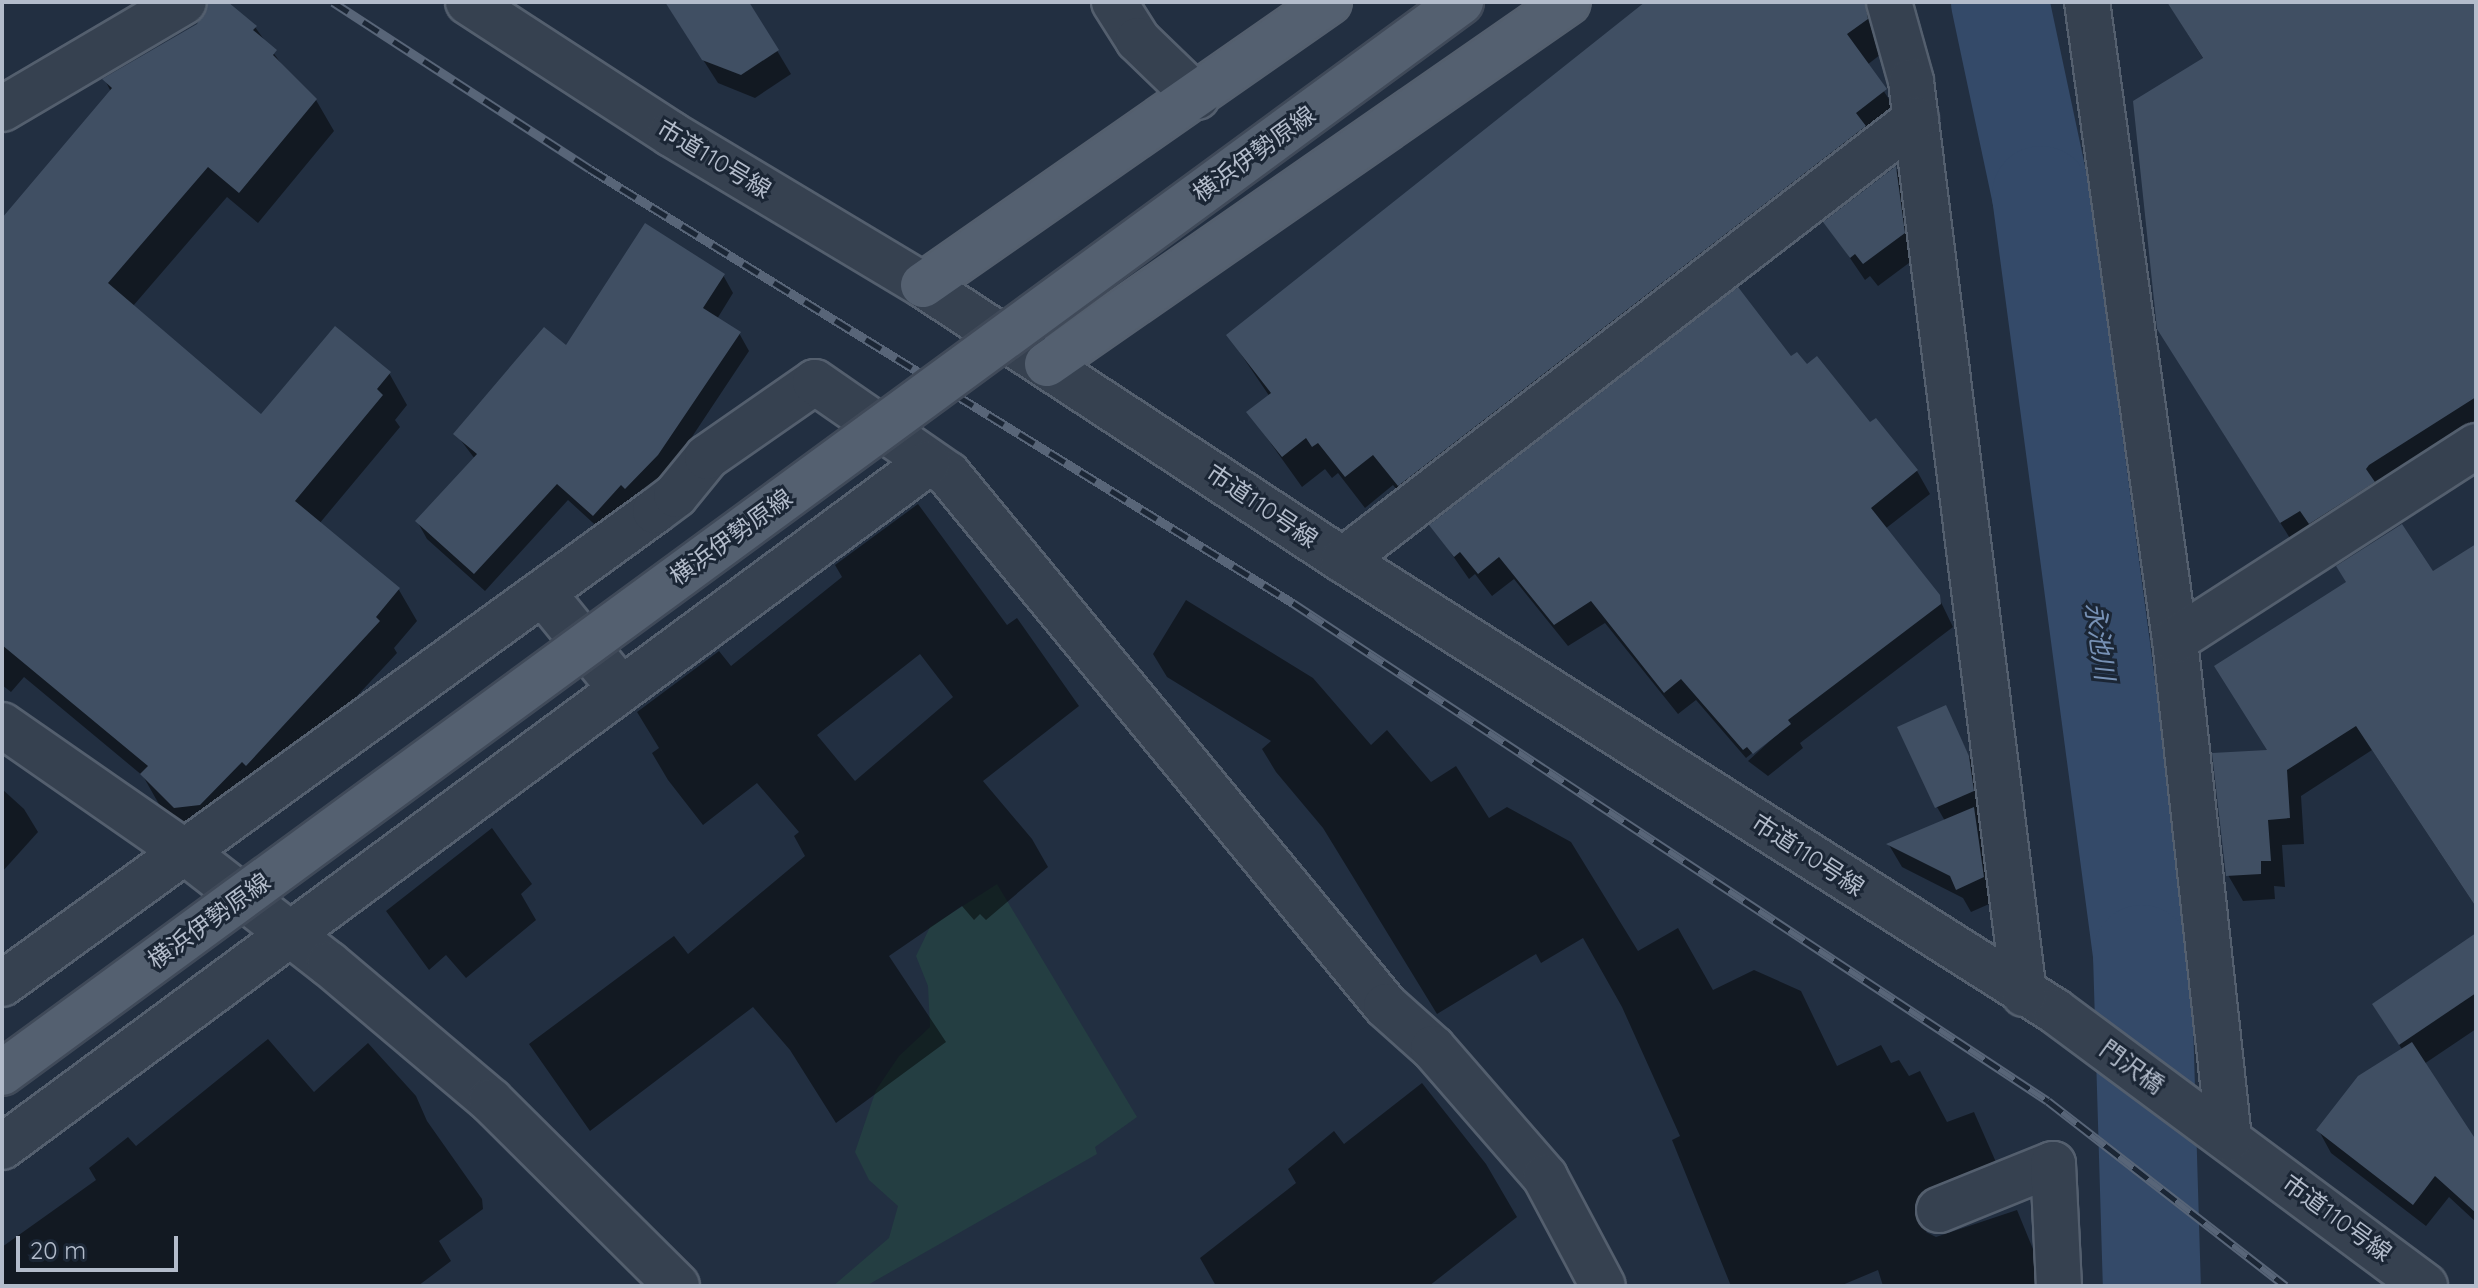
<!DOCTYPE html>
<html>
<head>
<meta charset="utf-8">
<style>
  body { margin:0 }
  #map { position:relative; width:2478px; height:1288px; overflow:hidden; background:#222f41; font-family:Quicksand,"Noto Sans JP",sans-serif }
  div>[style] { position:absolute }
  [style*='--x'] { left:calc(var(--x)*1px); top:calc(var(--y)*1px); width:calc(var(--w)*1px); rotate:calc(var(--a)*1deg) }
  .green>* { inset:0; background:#243e42 }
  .water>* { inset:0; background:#344a69 }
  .shadow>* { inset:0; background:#0007 }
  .river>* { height:98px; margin:-49px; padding:0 49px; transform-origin:49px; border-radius:49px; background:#344a69 }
  .building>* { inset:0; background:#404f63 }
  .roads { filter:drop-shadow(2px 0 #545f6e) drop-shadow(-2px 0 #545f6e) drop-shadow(0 2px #545f6e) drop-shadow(0 -2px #545f6e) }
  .minor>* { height:44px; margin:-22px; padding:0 22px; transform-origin:22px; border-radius:22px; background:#364150 }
  .major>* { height:44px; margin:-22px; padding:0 22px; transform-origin:22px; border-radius:22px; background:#546070 }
  .rail>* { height:9px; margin-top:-4.5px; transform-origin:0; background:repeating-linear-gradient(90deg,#1b2635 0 18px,#586578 0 36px); box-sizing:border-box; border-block:2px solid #586578 }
  .bridges { filter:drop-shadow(2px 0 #404a59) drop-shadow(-2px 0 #404a59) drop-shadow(0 2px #404a59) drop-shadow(0 -2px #404a59) }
  .major-bridge>* { height:44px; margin:-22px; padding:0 22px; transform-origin:22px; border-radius:22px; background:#546070 }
  span { translate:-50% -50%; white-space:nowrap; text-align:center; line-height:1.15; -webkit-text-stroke:6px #1b2635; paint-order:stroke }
  .street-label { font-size:24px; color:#b3bccb }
  .water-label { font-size:26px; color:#7791b5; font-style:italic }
  .frame { position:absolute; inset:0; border:4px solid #b3bccb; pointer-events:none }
  .scale { position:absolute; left:16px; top:1236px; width:162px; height:36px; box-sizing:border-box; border:4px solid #b3bccb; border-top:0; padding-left:10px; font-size:24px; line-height:28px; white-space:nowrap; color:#b3bccb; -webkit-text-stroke:6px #1b2635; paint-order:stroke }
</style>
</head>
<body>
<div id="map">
  <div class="green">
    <i style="clip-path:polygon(997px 884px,1137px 1117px,1095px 1147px,1097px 1154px,866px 1286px,833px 1286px,889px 1238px,898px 1206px,869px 1180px,855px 1152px,876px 1090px,899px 1056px,930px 1027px,928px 986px,916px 956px,930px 927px)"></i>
  </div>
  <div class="water">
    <i style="clip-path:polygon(2123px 1192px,2177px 1231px,2180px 1286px,2123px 1286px)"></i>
  </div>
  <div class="shadow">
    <i style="clip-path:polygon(215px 2px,225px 2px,255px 27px,287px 72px,316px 100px,334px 131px,258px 223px,227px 197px,133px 306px,261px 416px,389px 373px,407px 405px,395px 420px,400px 427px,319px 524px,399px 590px,417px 621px,394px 648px,397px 653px,264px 796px,194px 839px,160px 806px,143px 776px,24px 677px,11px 692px,2px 685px,2px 221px,111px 92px,105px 80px,198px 25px)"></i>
    <i style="clip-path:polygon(666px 2px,748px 2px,791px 74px,755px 98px,718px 83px)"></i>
    <i style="clip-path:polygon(1651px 2px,1872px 2px,1885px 51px,1867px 65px,1903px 121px,1418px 517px,1393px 485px,1365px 508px,1338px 473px,1332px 478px,1325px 469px,1302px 487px,1249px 413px,1270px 397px,1228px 335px)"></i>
    <i style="clip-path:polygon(2168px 2px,2476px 2px,2476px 451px,2305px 562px,2183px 369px,2204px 60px)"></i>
    <i style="clip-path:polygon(1896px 169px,1909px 191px,1917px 257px,1878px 286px,1870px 276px,1865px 280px,1826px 223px)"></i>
    <i style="clip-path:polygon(723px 275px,733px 293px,717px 319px,739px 333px,749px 351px,668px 473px,604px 533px,568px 500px,485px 591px,427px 539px,417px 521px,475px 459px,456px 434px,566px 348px)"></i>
    <i style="clip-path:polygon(1791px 359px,1869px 425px,1875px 420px,1917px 471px,1930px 494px,1885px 529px,1938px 596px,1953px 627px,1800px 743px,1803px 748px,1768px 776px,1748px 761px,1793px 720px,1746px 758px,1696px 700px,1678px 714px,1605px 623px,1568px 646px,1514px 579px,1492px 596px,1475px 574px,1469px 579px,1432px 526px)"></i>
    <i style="clip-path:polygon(evenodd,918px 504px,1007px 625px,1017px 618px,1079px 706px,983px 781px,1032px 839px,1048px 867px,986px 920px,980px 914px,974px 920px,962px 906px,889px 956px,946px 1042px,836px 1123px,790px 1050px,753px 1007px,590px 1131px,529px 1044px,674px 936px,688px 954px,805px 856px,794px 836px,799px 832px,757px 783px,703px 825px,668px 780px,652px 753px,659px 748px,637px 712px,719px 651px,731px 666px,842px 577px,835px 565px,918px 504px,920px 654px,953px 697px,855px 781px,817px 735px,920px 654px)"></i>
    <i style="clip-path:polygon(2476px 547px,2476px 907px,2372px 750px,2301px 796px,2304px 844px,2282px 845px,2285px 887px,2274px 886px,2275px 899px,2243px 901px,2228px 875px,2269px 752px,2432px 574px)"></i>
    <i style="clip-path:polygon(1186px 600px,1313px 678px,1371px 745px,1387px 730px,1431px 782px,1456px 766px,1489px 818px,1507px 807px,1571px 842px,1638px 951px,1678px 928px,1713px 990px,1754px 970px,1801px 991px,1837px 1066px,1881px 1045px,1891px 1063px,1899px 1060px,1909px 1076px,1920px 1071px,1947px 1122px,1974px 1112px,2006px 1185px,1942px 1210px,1926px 1232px,1936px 1237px,2017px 1210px,2044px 1276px,2035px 1286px,1883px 1286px,1878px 1270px,1840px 1286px,1731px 1286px,1672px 1140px,1680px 1136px,1622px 1007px,1583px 938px,1541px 963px,1536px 954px,1437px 1014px,1323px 828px,1276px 772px,1262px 749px,1271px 741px,1167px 677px,1153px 654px)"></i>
    <i style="clip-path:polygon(1945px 708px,1982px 782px,1986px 814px,1978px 818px,1986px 832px,1996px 901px,1971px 912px,1963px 898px,1902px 867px,1889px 845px,1945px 821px,1937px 807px)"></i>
    <i style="clip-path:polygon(2px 789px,24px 809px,38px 832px,2px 872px)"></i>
    <i style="clip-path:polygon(492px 828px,532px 884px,521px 894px,536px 920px,466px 978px,446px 955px,429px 970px,386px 911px)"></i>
    <i style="clip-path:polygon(2476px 935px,2476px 1029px,2424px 1064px,2476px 1144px,2476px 1222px,2449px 1197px,2426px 1226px,2331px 1153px,2319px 1131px,2403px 1051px,2374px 1005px)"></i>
    <i style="clip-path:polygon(268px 1039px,314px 1092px,368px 1043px,416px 1096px,427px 1121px,482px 1199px,483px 1209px,439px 1241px,451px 1261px,418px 1286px,2px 1286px,2px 1247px,96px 1180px,89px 1168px,128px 1137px,136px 1146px)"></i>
    <i style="clip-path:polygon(1422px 1083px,1486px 1164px,1517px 1217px,1429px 1286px,1216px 1286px,1200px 1258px,1296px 1183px,1288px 1169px,1334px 1131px,1344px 1144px)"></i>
  </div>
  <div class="river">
    <i style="--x:2000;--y:2;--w:197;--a:78"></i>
    <i style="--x:2041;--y:195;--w:766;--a:82.42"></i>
    <i style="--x:2142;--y:954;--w:332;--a:88.3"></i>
  </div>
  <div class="building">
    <i style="clip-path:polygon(209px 2px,228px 2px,257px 26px,253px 30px,277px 50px,273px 55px,317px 99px,239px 193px,208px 167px,108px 283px,261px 414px,335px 326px,391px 372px,377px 389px,383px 395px,295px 501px,400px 588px,376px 617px,380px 621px,246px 766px,242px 762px,200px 805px,174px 808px,140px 774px,148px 766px,2px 645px,2px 218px,112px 88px,102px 79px,197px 24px)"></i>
    <i style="clip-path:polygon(665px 2px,749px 2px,779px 50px,741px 75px,702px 60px)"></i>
    <i style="clip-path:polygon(1645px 2px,1865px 2px,1868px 19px,1847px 34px,1887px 89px,1856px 113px,1866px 126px,1398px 486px,1373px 455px,1345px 477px,1318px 443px,1312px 447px,1306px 438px,1282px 457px,1246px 412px,1271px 393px,1226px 335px)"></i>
    <i style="clip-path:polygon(2167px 2px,2476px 2px,2476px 397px,2369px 465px,2366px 469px,2375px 482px,2309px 524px,2300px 511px,2280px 523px,2157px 329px,2133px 101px,2203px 58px)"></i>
    <i style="clip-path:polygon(1896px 166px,1905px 233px,1863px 264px,1855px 254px,1850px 258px,1823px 222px)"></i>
    <i style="clip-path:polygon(645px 223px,725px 274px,703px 308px,741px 332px,658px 455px,625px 489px,621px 485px,593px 516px,557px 484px,474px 574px,415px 521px,477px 454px,453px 434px,544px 327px,566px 345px)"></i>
    <i style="clip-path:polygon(1738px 287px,1791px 356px,1797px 352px,1807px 364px,1817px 356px,1870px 422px,1876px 418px,1918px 470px,1871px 508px,1940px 595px,1941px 604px,1788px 720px,1791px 724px,1753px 754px,1747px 747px,1743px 750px,1681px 679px,1664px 693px,1591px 601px,1554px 625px,1499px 557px,1478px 574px,1460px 552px,1454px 557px,1429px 525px)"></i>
    <i style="clip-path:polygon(2402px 524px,2433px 571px,2476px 544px,2476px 907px,2356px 726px,2287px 770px,2290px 818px,2268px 820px,2271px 861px,2261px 861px,2261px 874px,2226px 876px,2212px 753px,2267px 750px,2214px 666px,2346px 582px,2336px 566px)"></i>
    <i style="clip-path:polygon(1946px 705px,1969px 756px,1974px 791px,1935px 808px,1897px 727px)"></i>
    <i style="clip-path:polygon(1974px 807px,1984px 877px,1956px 890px,1950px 876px,1886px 844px)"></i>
    <i style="clip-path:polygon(2476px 933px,2476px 993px,2399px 1045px,2372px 1004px)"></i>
    <i style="clip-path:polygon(2412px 1042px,2476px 1140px,2476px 1213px,2435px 1176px,2413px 1205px,2316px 1130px,2358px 1076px)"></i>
  </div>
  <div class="roads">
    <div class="minor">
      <i style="--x:468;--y:2;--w:242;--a:33"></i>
      <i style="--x:671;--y:134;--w:294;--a:30.9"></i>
      <i style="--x:923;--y:285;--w:502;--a:33.22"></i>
      <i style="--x:1343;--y:560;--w:843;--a:32.35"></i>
      <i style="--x:2055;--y:1011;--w:461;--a:36.6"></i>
      <i style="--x:1114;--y:2;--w:45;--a:57.7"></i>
      <i style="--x:1138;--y:40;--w:82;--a:44"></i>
      <i style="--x:1889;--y:2;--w:82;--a:74.4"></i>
      <i style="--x:1911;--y:81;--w:920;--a:82.94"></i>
      <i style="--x:2087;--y:2;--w:644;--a:82.15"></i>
      <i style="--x:2175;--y:640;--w:502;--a:83.82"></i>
      <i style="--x:2;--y:109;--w:211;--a:-30.5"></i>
      <i style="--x:1343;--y:560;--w:723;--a:-37.58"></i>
      <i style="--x:543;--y:593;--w:124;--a:50.9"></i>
      <i style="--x:2175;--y:640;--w:358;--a:-32.8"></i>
      <i style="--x:2;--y:725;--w:223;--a:34.8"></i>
      <i style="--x:185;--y:852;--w:182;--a:37.9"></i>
      <i style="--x:329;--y:964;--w:212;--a:40.2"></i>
      <i style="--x:491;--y:1101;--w:262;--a:44.8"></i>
      <i style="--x:2;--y:984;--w:806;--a:-35.92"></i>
      <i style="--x:655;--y:511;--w:26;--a:-37"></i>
      <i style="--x:676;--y:495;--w:49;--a:-50.8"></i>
      <i style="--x:707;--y:457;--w:131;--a:-34.8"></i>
      <i style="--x:815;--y:382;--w:162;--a:34.7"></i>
      <i style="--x:948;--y:474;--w:689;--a:50.54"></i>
      <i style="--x:1386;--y:1006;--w:63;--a:41.8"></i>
      <i style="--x:1433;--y:1048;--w:171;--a:49"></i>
      <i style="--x:1545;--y:1177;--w:123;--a:62"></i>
      <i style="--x:2;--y:1147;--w:1151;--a:-36.45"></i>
      <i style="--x:1939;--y:1210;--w:123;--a:-22"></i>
      <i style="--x:2053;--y:1164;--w:122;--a:87.2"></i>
    </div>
    <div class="major">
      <i style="--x:923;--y:285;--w:495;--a:-34.9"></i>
      <i style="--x:1047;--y:364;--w:634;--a:-34.79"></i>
    </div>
  </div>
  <div class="rail">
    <i style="--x:333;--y:2;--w:306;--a:33"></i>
    <i style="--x:590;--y:169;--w:826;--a:31.69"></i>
    <i style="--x:1293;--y:603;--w:904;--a:33.41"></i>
    <i style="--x:2048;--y:1101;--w:301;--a:37.9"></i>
  </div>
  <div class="bridges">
    <div class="major-bridge">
      <i style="--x:2;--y:1073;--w:1810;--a:-36.28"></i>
    </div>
  </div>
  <div class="street-label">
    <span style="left:1254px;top:154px;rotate:-36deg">横浜伊勢原線</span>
    <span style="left:714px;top:159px;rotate:31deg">市道110号線</span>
    <span style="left:1262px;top:506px;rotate:34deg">市道110号線</span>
    <span style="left:731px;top:537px;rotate:-36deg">横浜伊勢原線</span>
    <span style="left:1808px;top:855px;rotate:33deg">市道110号線</span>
    <span style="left:209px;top:921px;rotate:-36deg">横浜伊勢原線</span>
    <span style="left:2132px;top:1067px;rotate:36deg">門沢橋</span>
    <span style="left:2337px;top:1218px;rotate:36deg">市道110号線</span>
  </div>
  <div class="water-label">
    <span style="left:2100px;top:641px;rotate:82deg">永池川</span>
  </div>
  <div class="frame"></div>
  <div class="scale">20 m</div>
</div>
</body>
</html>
